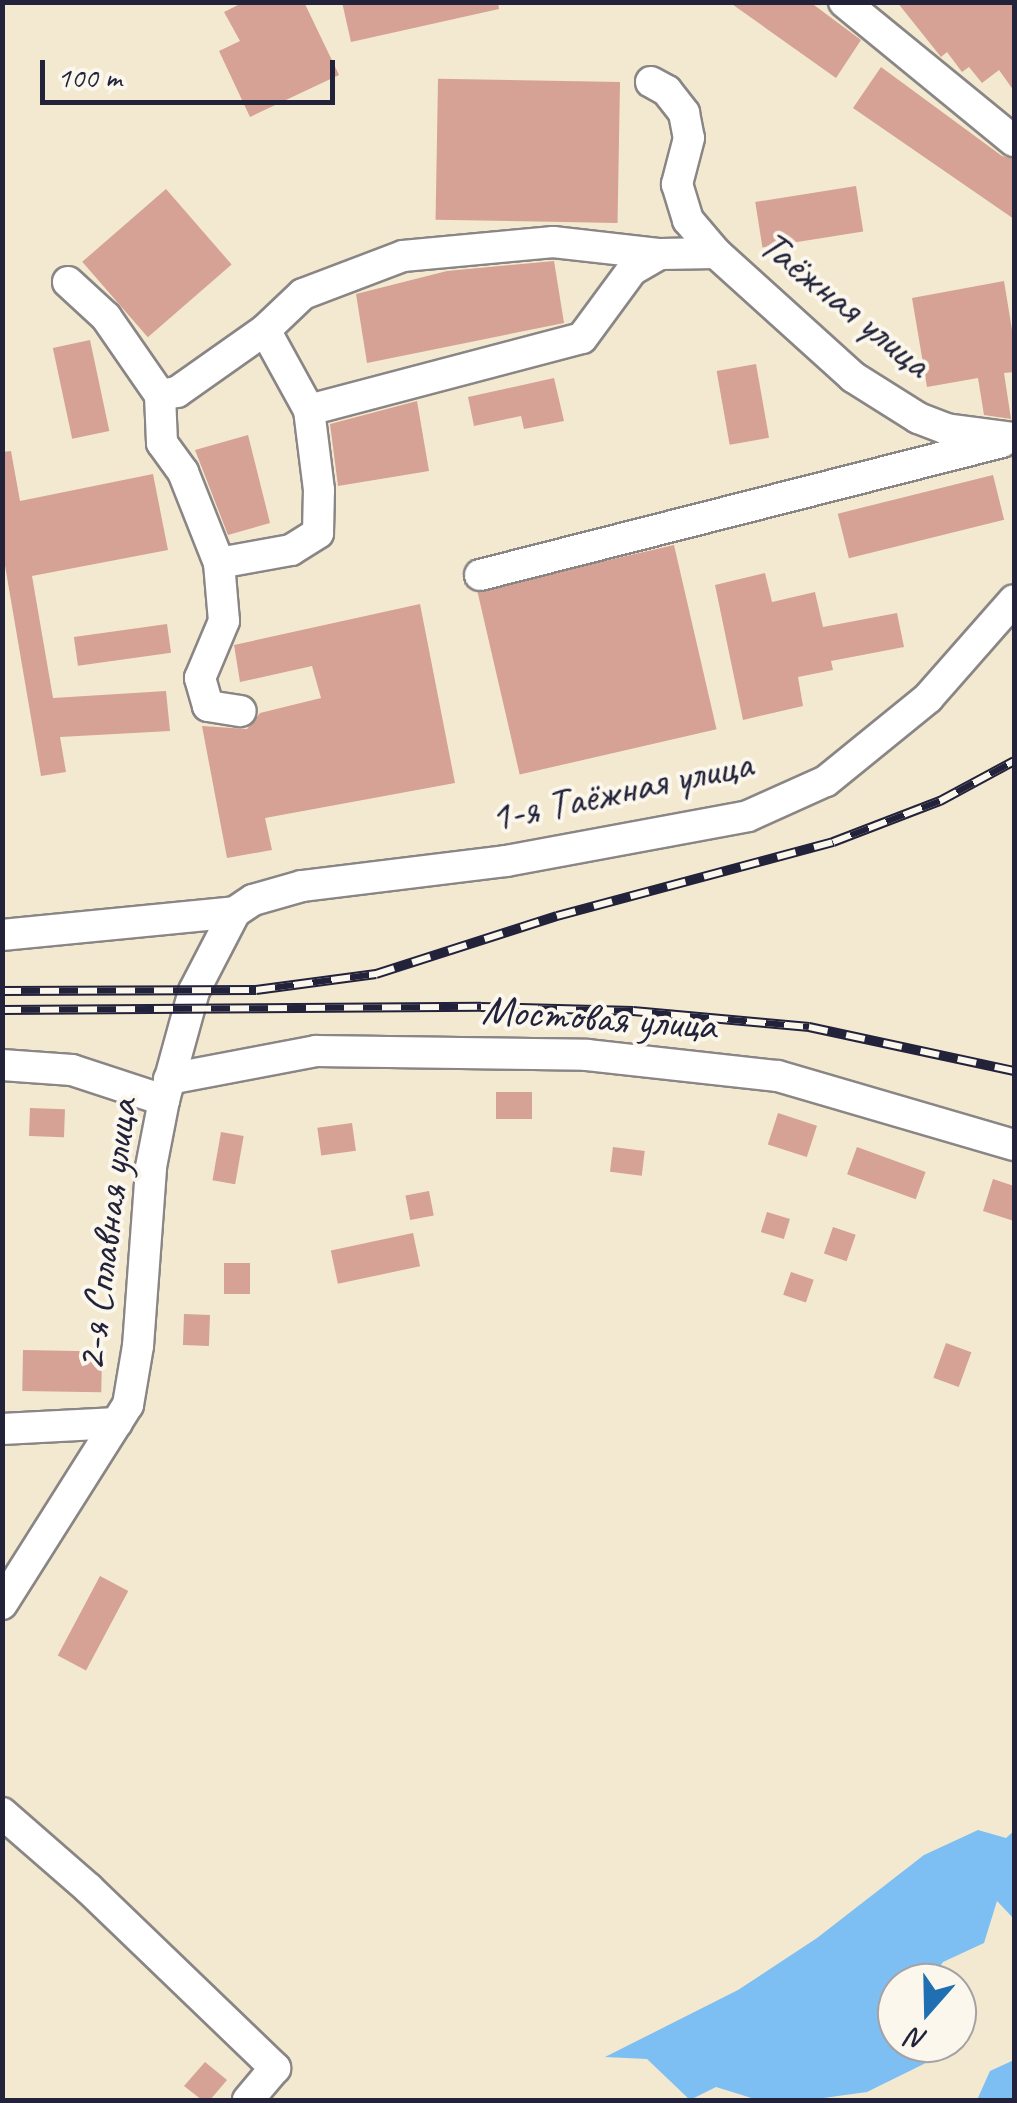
<!DOCTYPE html>
<html>
<head>
<meta charset="utf-8">
<style>
  body { margin:0 }
  #map { position:relative; width:1017px; height:2103px; overflow:hidden; background:#f3e9d0; font-family:Caveat,sans-serif }
  div>[style] { position:absolute }
  [style*='--x'] { left:calc(var(--x)*1px); top:calc(var(--y)*1px); width:calc(var(--w)*1px); rotate:calc(var(--a)*1deg) }
  .water>* { inset:0; background:#7dbff2 }
  .building>* { inset:0; background:#d5a295; transform-origin:0 0 }
  .roads { filter:drop-shadow(2px 0 #8a8686) drop-shadow(-2px 0 #8a8686) drop-shadow(0 2px #8a8686) drop-shadow(0 -2px #8a8686) }
  .minor>* { height:30px; margin:-15px; padding:0 15px; transform-origin:15px; border-radius:15px; background:#fff }
  .rail>* { height:10px; margin-top:-5px; transform-origin:0; background:repeating-linear-gradient(90deg,#fbf7ec 0 19px,#22223b 0 38px); box-sizing:border-box; border-block:2px solid #22223b }
  span { translate:-50% -50%; white-space:nowrap; text-align:center; line-height:1.15; -webkit-text-stroke:8px #fbf7ec; paint-order:stroke }
  .street-label { font-size:42px; color:#22223b }
  .frame { position:absolute; inset:0; border:5px solid #22223b; pointer-events:none }
  .north { position:absolute; left:877px; top:1963px; width:100px; height:100px; box-sizing:border-box; background:#fbf7ec; border:2px solid #a4a2a5; border-radius:50%; rotate:200deg; font-size:28px; font-weight:700; line-height:40px; text-align:center; color:#22223b }
  .north::after { content:''; display:block; margin:auto; width:35px; height:45px; background:#1f6fb2; clip-path:polygon(50% 0,100% 100%,50% 72%,0 100%) }
  .scale { position:absolute; left:40px; top:60px; width:295px; height:45px; box-sizing:border-box; border:5px solid #22223b; border-top:0; padding-left:12px; font-size:30px; line-height:35px; white-space:nowrap; color:#22223b; -webkit-text-stroke:8px #fbf7ec; paint-order:stroke }
</style>
</head>
<body>
<div id="map">
  <div class="water">
    <i style="clip-path:polygon(978px 1830px,1006px 1838px,1014px 1831px,1014px 1919px,997px 1901px,984px 1943px,943px 1962px,928px 1983px,897px 1983px,897px 2043px,933px 2043px,940px 2056px,867px 2092px,809px 2100px,758px 2100px,716px 2087px,690px 2100px,647px 2059px,605px 2057px,738px 1990px,817px 1938px,924px 1855px)"></i>
    <i style="clip-path:polygon(1014px 2060px,1014px 2100px,977px 2100px,990px 2071px)"></i>
  </div>
  <div class="building">
    <i style="clip-path:polygon(244px 2px,304px 2px,339px 75px,250px 117px,219px 51px,240px 41px,224px 12px)"></i>
    <i style="clip-path:polygon(342px 2px,498px 2px,499px 9px,351px 42px)"></i>
    <i style="clip-path:polygon(729px 2px,810px 2px,861px 40px,836px 78px)"></i>
    <i style="clip-path:polygon(897px 2px,1014px 2px,1014px 91px,999px 70px,982px 83px,969px 67px,962px 72px,947px 52px,941px 57px)"></i>
    <i style="clip-path:polygon(881px 67px,1002px 156px,1014px 159px,1014px 219px,853px 108px)"></i>
    <i style="left:620px;top:82px;width:141px;height:182px;rotate:91deg"></i>
    <i style="left:856px;top:186px;width:46px;height:102px;rotate:81deg"></i>
    <i style="left:166px;top:189px;width:100px;height:111px;rotate:49deg"></i>
    <i style="clip-path:polygon(554px 261px,564px 323px,367px 363px,356px 294px,447px 271px)"></i>
    <i style="clip-path:polygon(1004px 281px,1014px 342px,1014px 372px,1004px 373px,1011px 419px,984px 415px,978px 378px,927px 387px,912px 298px)"></i>
    <i style="left:90px;top:340px;width:93px;height:38px;rotate:78deg"></i>
    <i style="left:756px;top:364px;width:75px;height:40px;rotate:80deg"></i>
    <i style="clip-path:polygon(554px 378px,564px 421px,524px 429px,521px 416px,474px 426px,468px 397px)"></i>
    <i style="clip-path:polygon(417px 401px,429px 471px,338px 486px,330px 424px)"></i>
    <i style="clip-path:polygon(248px 435px,270px 523px,228px 535px,195px 450px)"></i>
    <i style="clip-path:polygon(11px 451px,20px 501px,153px 474px,168px 550px,32px 576px,53px 698px,166px 691px,170px 731px,60px 737px,66px 772px,41px 776px,2px 548px,2px 452px)"></i>
    <i style="left:993px;top:475px;width:46px;height:160px;rotate:76deg"></i>
    <i style="left:674px;top:545px;width:189px;height:202px;rotate:77deg"></i>
    <i style="clip-path:polygon(765px 573px,772px 602px,815px 592px,823px 627px,897px 613px,904px 647px,831px 661px,833px 670px,798px 677px,803px 706px,743px 720px,715px 585px)"></i>
    <i style="clip-path:polygon(420px 604px,455px 783px,265px 818px,272px 850px,227px 858px,202px 726px,247px 729px,260px 713px,321px 698px,312px 666px,240px 682px,234px 645px)"></i>
    <i style="left:167px;top:624px;width:29px;height:94px;rotate:82deg"></i>
    <i style="left:532px;top:1092px;width:27px;height:36px;rotate:90deg"></i>
    <i style="left:30px;top:1108px;width:35px;height:28px;rotate:2deg"></i>
    <i style="left:778px;top:1113px;width:41px;height:33px;rotate:18deg"></i>
    <i style="left:352px;top:1123px;width:28px;height:35px;rotate:82deg"></i>
    <i style="left:221px;top:1132px;width:23px;height:49px;rotate:10deg"></i>
    <i style="left:613px;top:1147px;width:32px;height:25px;rotate:7deg"></i>
    <i style="left:857px;top:1147px;width:73px;height:29px;rotate:20deg"></i>
    <i style="clip-path:polygon(993px 1179px,1014px 1186px,1014px 1221px,983px 1211px)"></i>
    <i style="left:429px;top:1191px;width:25px;height:24px;rotate:79deg"></i>
    <i style="left:767px;top:1212px;width:24px;height:21px;rotate:17deg"></i>
    <i style="left:833px;top:1227px;width:24px;height:28px;rotate:19deg"></i>
    <i style="left:413px;top:1233px;width:34px;height:84px;rotate:78deg"></i>
    <i style="left:224px;top:1263px;width:26px;height:31px"></i>
    <i style="left:791px;top:1272px;width:24px;height:24px;rotate:19deg"></i>
    <i style="left:184px;top:1314px;width:26px;height:31px;rotate:2deg"></i>
    <i style="left:946px;top:1343px;width:27px;height:37px;rotate:20deg"></i>
    <i style="left:23px;top:1350px;width:79px;height:41px;rotate:1deg"></i>
    <i style="left:100px;top:1576px;width:32px;height:90px;rotate:28deg"></i>
    <i style="clip-path:polygon(205px 2062px,227px 2080px,210px 2100px,202px 2100px,184px 2086px)"></i>
  </div>
  <div class="roads">
    <div class="minor">
      <i style="--x:844;--y:2;--w:220;--a:39.3"></i>
      <i style="--x:651;--y:82;--w:18;--a:29"></i>
      <i style="--x:667;--y:91;--w:28;--a:52"></i>
      <i style="--x:684;--y:113;--w:25;--a:79"></i>
      <i style="--x:689;--y:138;--w:48;--a:104.6"></i>
      <i style="--x:677;--y:184;--w:38;--a:73"></i>
      <i style="--x:688;--y:220;--w:43;--a:49.7"></i>
      <i style="--x:68;--y:282;--w:52;--a:42.6"></i>
      <i style="--x:106;--y:317;--w:95;--a:55.3"></i>
      <i style="--x:160;--y:395;--w:17;--a:-10"></i>
      <i style="--x:177;--y:392;--w:108;--a:-35.2"></i>
      <i style="--x:265;--y:330;--w:52;--a:-43.5"></i>
      <i style="--x:303;--y:294;--w:107;--a:-20.8"></i>
      <i style="--x:403;--y:256;--w:151;--a:-5.3"></i>
      <i style="--x:553;--y:242;--w:108;--a:6.4"></i>
      <i style="--x:160;--y:395;--w:48;--a:87.6"></i>
      <i style="--x:162;--y:443;--w:36;--a:54"></i>
      <i style="--x:183;--y:472;--w:98;--a:68.4"></i>
      <i style="--x:219;--y:563;--w:58;--a:85.1"></i>
      <i style="--x:224;--y:621;--w:62;--a:112.8"></i>
      <i style="--x:200;--y:678;--w:29;--a:74"></i>
      <i style="--x:208;--y:706;--w:33;--a:9"></i>
      <i style="--x:309;--y:410;--w:282;--a:-14.8"></i>
      <i style="--x:582;--y:338;--w:84;--a:-53.7"></i>
      <i style="--x:632;--y:270;--w:32;--a:-30"></i>
      <i style="--x:660;--y:254;--w:56;--a:-1"></i>
      <i style="--x:716;--y:253;--w:185;--a:42.1"></i>
      <i style="--x:853;--y:377;--w:77;--a:32.2"></i>
      <i style="--x:918;--y:418;--w:30;--a:21"></i>
      <i style="--x:946;--y:429;--w:69;--a:7.5"></i>
      <i style="--x:219;--y:563;--w:73;--a:-10.2"></i>
      <i style="--x:291;--y:550;--w:32;--a:-32"></i>
      <i style="--x:318;--y:533;--w:43;--a:-88.7"></i>
      <i style="--x:319;--y:490;--w:81;--a:-97.1"></i>
      <i style="--x:309;--y:410;--w:91;--a:-118.8"></i>
      <i style="--x:480;--y:575;--w:539;--a:-14.29"></i>
      <i style="--x:2;--y:935;--w:234;--a:-5.6"></i>
      <i style="--x:2;--y:1065;--w:70;--a:4.1"></i>
      <i style="--x:72;--y:1070;--w:97;--a:18.1"></i>
      <i style="--x:169;--y:1079;--w:150;--a:-10.8"></i>
      <i style="--x:316;--y:1051;--w:271;--a:0.8"></i>
      <i style="--x:587;--y:1055;--w:192;--a:6.3"></i>
      <i style="--x:778;--y:1076;--w:246;--a:16.3"></i>
      <i style="--x:2;--y:1429;--w:115;--a:-3"></i>
      <i style="--x:2;--y:1604;--w:236;--a:-57.7"></i>
      <i style="--x:128;--y:1405;--w:60;--a:-80.4"></i>
      <i style="--x:138;--y:1346;--w:179;--a:-85.8"></i>
      <i style="--x:151;--y:1167;--w:68;--a:-79"></i>
      <i style="--x:164;--y:1100;--w:113;--a:-74.6"></i>
      <i style="--x:194;--y:991;--w:89;--a:-62.6"></i>
      <i style="--x:235;--y:912;--w:22;--a:-34"></i>
      <i style="--x:253;--y:900;--w:51;--a:-15.9"></i>
      <i style="--x:302;--y:886;--w:206;--a:-7"></i>
      <i style="--x:506;--y:861;--w:246;--a:-10.5"></i>
      <i style="--x:748;--y:816;--w:85;--a:-24.2"></i>
      <i style="--x:826;--y:781;--w:132;--a:-39.1"></i>
      <i style="--x:928;--y:698;--w:130;--a:-48.7"></i>
      <i style="--x:2;--y:1813;--w:114;--a:41.1"></i>
      <i style="--x:88;--y:1888;--w:260;--a:43.9"></i>
      <i style="--x:275;--y:2068;--w:42;--a:130.2"></i>
    </div>
  </div>
  <div class="rail">
    <i style="--x:2;--y:991;--w:254;--a:-0.2"></i>
    <i style="--x:256;--y:990;--w:121;--a:-7.6"></i>
    <i style="--x:376;--y:974;--w:190;--a:-17.8"></i>
    <i style="--x:557;--y:916;--w:286;--a:-15"></i>
    <i style="--x:833;--y:842;--w:115;--a:-21"></i>
    <i style="--x:940;--y:801;--w:84;--a:-28.4"></i>
    <i style="--x:2;--y:1010;--w:479;--a:-0.4"></i>
    <i style="--x:481;--y:1007;--w:152;--a:1.5"></i>
    <i style="--x:633;--y:1011;--w:177;--a:5.2"></i>
    <i style="--x:809;--y:1027;--w:210;--a:12.1"></i>
  </div>
  <div class="street-label">
    <span style="left:845px;top:304px;rotate:39deg">Таёжная улица</span>
    <span style="left:621px;top:791px;rotate:-12deg">1-я Таёжная улица</span>
    <span style="left:599px;top:1018px;rotate:4deg">Мостовая улица</span>
    <span style="left:107px;top:1235px;rotate:-83deg">2-я Сплавная улица</span>
  </div>
  <div class="frame"></div>
  <div class="north">N</div>
  <div class="scale">100 m</div>
</div>
</body>
</html>
